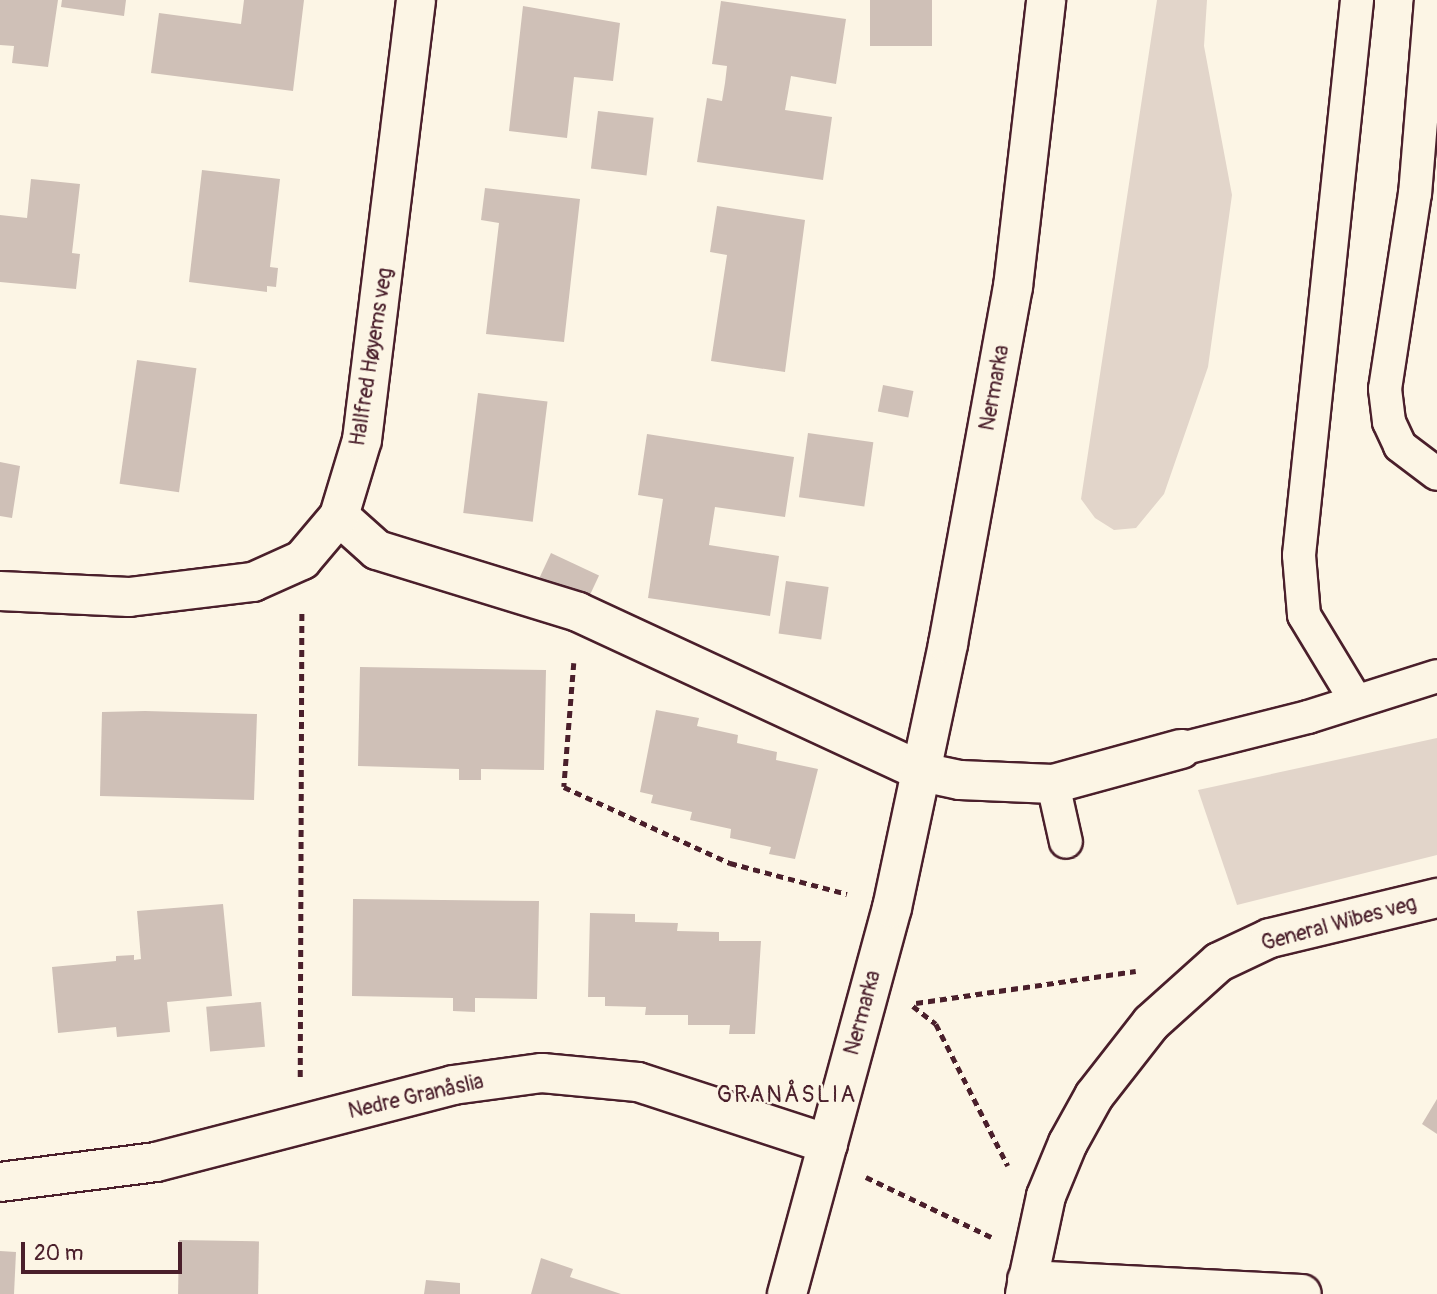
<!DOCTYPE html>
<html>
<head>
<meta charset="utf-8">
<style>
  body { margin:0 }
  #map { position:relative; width:1437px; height:1294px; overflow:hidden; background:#fcf5e5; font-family:Pangolin,sans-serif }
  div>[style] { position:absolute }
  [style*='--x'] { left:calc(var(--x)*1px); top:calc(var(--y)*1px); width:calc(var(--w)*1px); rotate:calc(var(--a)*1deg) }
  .green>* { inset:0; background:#e2d5ca }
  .building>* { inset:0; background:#cfc0b7; transform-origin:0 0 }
  .path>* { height:4.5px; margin-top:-2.25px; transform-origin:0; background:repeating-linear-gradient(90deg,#4a1f2b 0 7px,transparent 0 12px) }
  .roads { filter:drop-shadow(2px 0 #4a1f2b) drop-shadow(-2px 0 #4a1f2b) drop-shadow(0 2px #4a1f2b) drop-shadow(0 -2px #4a1f2b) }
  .service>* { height:32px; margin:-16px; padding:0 16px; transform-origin:16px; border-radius:16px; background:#fcf5e5 }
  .minor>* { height:38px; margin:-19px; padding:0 19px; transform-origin:19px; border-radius:19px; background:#fcf5e5 }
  span { translate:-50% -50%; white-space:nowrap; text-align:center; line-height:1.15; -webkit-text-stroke:5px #fcf5e5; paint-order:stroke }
  .street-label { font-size:21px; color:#4a1f2b }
  .neighbourhood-label { font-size:23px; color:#4a1f2b; letter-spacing:2px }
  .scale { position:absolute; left:21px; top:1242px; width:161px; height:32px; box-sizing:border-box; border:4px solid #4a1f2b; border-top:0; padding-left:9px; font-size:21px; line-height:24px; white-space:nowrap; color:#4a1f2b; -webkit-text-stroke:5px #fcf5e5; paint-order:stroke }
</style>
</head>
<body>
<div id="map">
  <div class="green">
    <i style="clip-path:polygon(1157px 0,1207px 0,1204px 46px,1232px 195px,1208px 367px,1164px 494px,1136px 528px,1114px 530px,1095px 518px,1081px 499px)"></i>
    <i style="clip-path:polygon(1437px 738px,1437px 855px,1237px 905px,1198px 790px)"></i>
  </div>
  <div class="building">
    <i style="clip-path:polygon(0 0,58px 0,48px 67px,12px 63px,14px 46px,0 45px)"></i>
    <i style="clip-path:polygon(62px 0,126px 0,124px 16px,61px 7px)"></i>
    <i style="clip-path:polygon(244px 0,304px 0,293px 91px,151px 73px,159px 13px,241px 24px)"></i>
    <i style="left:870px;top:0;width:62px;height:46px"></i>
    <i style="clip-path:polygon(721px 1px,846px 19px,836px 84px,791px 76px,785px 110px,832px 117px,823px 180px,697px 162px,707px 98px,722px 101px,725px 83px,727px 66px,712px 64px)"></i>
    <i style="clip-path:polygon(523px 6px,620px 23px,613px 81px,574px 77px,567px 138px,509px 131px)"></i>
    <i style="left:598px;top:111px;width:56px;height:58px;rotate:7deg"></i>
    <i style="clip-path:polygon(202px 170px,280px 179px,270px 267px,278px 268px,276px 287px,267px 286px,267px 292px,189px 282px)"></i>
    <i style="clip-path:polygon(31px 179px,80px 184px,72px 253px,80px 254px,76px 289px,0 282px,0 215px,27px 218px)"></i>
    <i style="clip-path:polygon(485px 188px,580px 199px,564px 342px,486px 334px,499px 223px,481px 220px)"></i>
    <i style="clip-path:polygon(717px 206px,805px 220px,785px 372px,711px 361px,727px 255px,710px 252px)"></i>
    <i style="left:137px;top:360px;width:60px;height:125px;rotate:8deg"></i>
    <i style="left:883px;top:385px;width:31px;height:27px;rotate:11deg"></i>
    <i style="left:478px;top:393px;width:70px;height:121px;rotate:7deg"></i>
    <i style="left:808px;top:433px;width:66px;height:65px;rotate:8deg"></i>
    <i style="clip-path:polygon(647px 434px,794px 457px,785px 517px,715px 507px,709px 545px,779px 556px,770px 616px,648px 598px,663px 499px,638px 495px)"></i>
    <i style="clip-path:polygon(0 462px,20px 466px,12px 518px,0 516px)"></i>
    <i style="left:551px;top:553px;width:53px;height:28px;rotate:25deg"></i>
    <i style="left:786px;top:581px;width:43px;height:53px;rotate:8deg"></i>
    <i style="clip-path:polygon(360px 667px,546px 670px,544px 770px,481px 769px,481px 780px,459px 780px,459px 769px,358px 766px)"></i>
    <i style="clip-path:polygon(656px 710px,699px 718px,697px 726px,738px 735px,737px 743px,777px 752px,776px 760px,818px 769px,795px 859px,769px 854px,771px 847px,730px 838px,731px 829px,690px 820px,692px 812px,651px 803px,653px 795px,640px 792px)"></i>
    <i style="clip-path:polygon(145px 711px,257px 714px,254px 800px,100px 796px,102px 712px)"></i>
    <i style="clip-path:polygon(353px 899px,539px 901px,537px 999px,475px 998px,475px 1012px,453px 1011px,453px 998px,352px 996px)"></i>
    <i style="clip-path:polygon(223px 904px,232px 996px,167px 1002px,170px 1032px,117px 1037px,116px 1027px,58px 1033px,52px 967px,116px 961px,116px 956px,134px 955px,134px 960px,141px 959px,137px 911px)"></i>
    <i style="clip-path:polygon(590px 913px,635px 914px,635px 922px,678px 923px,677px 931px,719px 932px,719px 941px,761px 941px,755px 1034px,729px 1034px,730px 1025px,688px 1025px,688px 1015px,645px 1015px,646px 1007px,605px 1006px,605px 997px,588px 997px)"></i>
    <i style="left:261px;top:1002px;width:45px;height:55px;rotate:85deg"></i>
    <i style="clip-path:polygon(1437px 1099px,1437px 1134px,1422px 1124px)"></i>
    <i style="left:179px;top:1240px;width:80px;height:54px;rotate:1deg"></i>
    <i style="clip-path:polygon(0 1251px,16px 1252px,14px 1294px,0 1294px)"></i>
    <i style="clip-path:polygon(541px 1258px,573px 1269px,570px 1277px,621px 1294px,531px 1294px)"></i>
    <i style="clip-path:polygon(426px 1280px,460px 1283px,460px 1294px,424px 1294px)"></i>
  </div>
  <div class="path">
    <i style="--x:574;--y:663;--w:124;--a:94.6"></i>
    <i style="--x:564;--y:787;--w:183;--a:24.6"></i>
    <i style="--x:730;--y:863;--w:121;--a:14.8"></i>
    <i style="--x:916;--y:1003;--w:222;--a:-8.3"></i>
    <i style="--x:913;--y:1006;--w:29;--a:38"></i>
    <i style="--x:936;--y:1024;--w:159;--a:63.1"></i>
    <i style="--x:300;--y:1077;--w:464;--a:-89.8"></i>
    <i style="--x:866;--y:1177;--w:139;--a:25.6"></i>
  </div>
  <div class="roads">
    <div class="service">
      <i style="--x:1431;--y:0;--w:194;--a:94.7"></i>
      <i style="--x:1415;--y:193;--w:198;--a:98.7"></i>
      <i style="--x:1385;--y:389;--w:33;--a:83"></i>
      <i style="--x:1389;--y:422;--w:26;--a:65"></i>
      <i style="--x:1400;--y:446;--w:46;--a:37.1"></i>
      <i style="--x:1356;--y:701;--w:100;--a:-121.2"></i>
      <i style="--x:1304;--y:615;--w:60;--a:-94.8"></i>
      <i style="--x:1299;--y:555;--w:558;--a:-84.03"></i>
      <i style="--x:1181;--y:749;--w:131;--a:-14.1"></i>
      <i style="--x:1308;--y:717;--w:135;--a:-17.6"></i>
      <i style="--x:1053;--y:784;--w:59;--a:77.4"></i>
    </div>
    <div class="minor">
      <i style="--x:339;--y:516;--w:51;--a:41.8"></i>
      <i style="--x:377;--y:550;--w:210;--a:17.1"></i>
      <i style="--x:578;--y:612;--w:379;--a:24.9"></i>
      <i style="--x:922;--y:772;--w:39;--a:12"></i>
      <i style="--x:960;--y:780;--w:93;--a:2.5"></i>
      <i style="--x:1053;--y:784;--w:133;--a:-15.3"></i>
      <i style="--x:0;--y:591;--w:129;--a:2.7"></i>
      <i style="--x:129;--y:597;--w:125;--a:-6.9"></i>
      <i style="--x:253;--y:582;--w:54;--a:-24.2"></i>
      <i style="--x:302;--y:560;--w:57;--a:-49.9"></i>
      <i style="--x:339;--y:516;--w:79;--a:-73.2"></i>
      <i style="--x:362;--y:440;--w:443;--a:-83"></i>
      <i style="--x:0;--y:1182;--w:157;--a:-7.3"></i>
      <i style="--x:156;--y:1162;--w:307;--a:-14.5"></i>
      <i style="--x:453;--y:1085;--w:90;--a:-7.7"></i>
      <i style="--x:542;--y:1073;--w:96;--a:5.4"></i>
      <i style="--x:638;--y:1082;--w:200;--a:18.1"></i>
      <i style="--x:1027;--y:1280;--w:275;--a:2.9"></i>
      <i style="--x:787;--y:1294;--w:400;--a:-74.8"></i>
      <i style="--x:892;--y:908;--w:270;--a:-78"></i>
      <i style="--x:948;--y:644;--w:363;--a:-79.7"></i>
      <i style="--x:1013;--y:287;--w:289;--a:-83.4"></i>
      <i style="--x:1025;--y:1294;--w:100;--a:-77.9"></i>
      <i style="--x:1046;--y:1196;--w:57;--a:-67.5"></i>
      <i style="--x:1068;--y:1143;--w:54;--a:-61"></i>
      <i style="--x:1094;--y:1096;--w:93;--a:-52"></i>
      <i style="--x:1151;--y:1023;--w:91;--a:-41.9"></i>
      <i style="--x:1219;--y:962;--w:56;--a:-25.2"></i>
      <i style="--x:1270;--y:938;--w:172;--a:-13.5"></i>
    </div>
  </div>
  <div class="street-label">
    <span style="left:372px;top:357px;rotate:-81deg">Hallfred Høyems veg</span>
    <span style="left:995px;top:388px;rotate:-80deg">Nermarka</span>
    <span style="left:1339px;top:924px;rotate:-15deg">General Wibes veg</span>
    <span style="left:863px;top:1013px;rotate:-75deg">Nermarka</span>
    <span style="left:416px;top:1097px;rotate:-13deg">Nedre Granåslia</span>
  </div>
  <div class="neighbourhood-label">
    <span style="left:787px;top:1095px">GRANÅSLIA</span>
  </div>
  <div class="scale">20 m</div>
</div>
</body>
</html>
